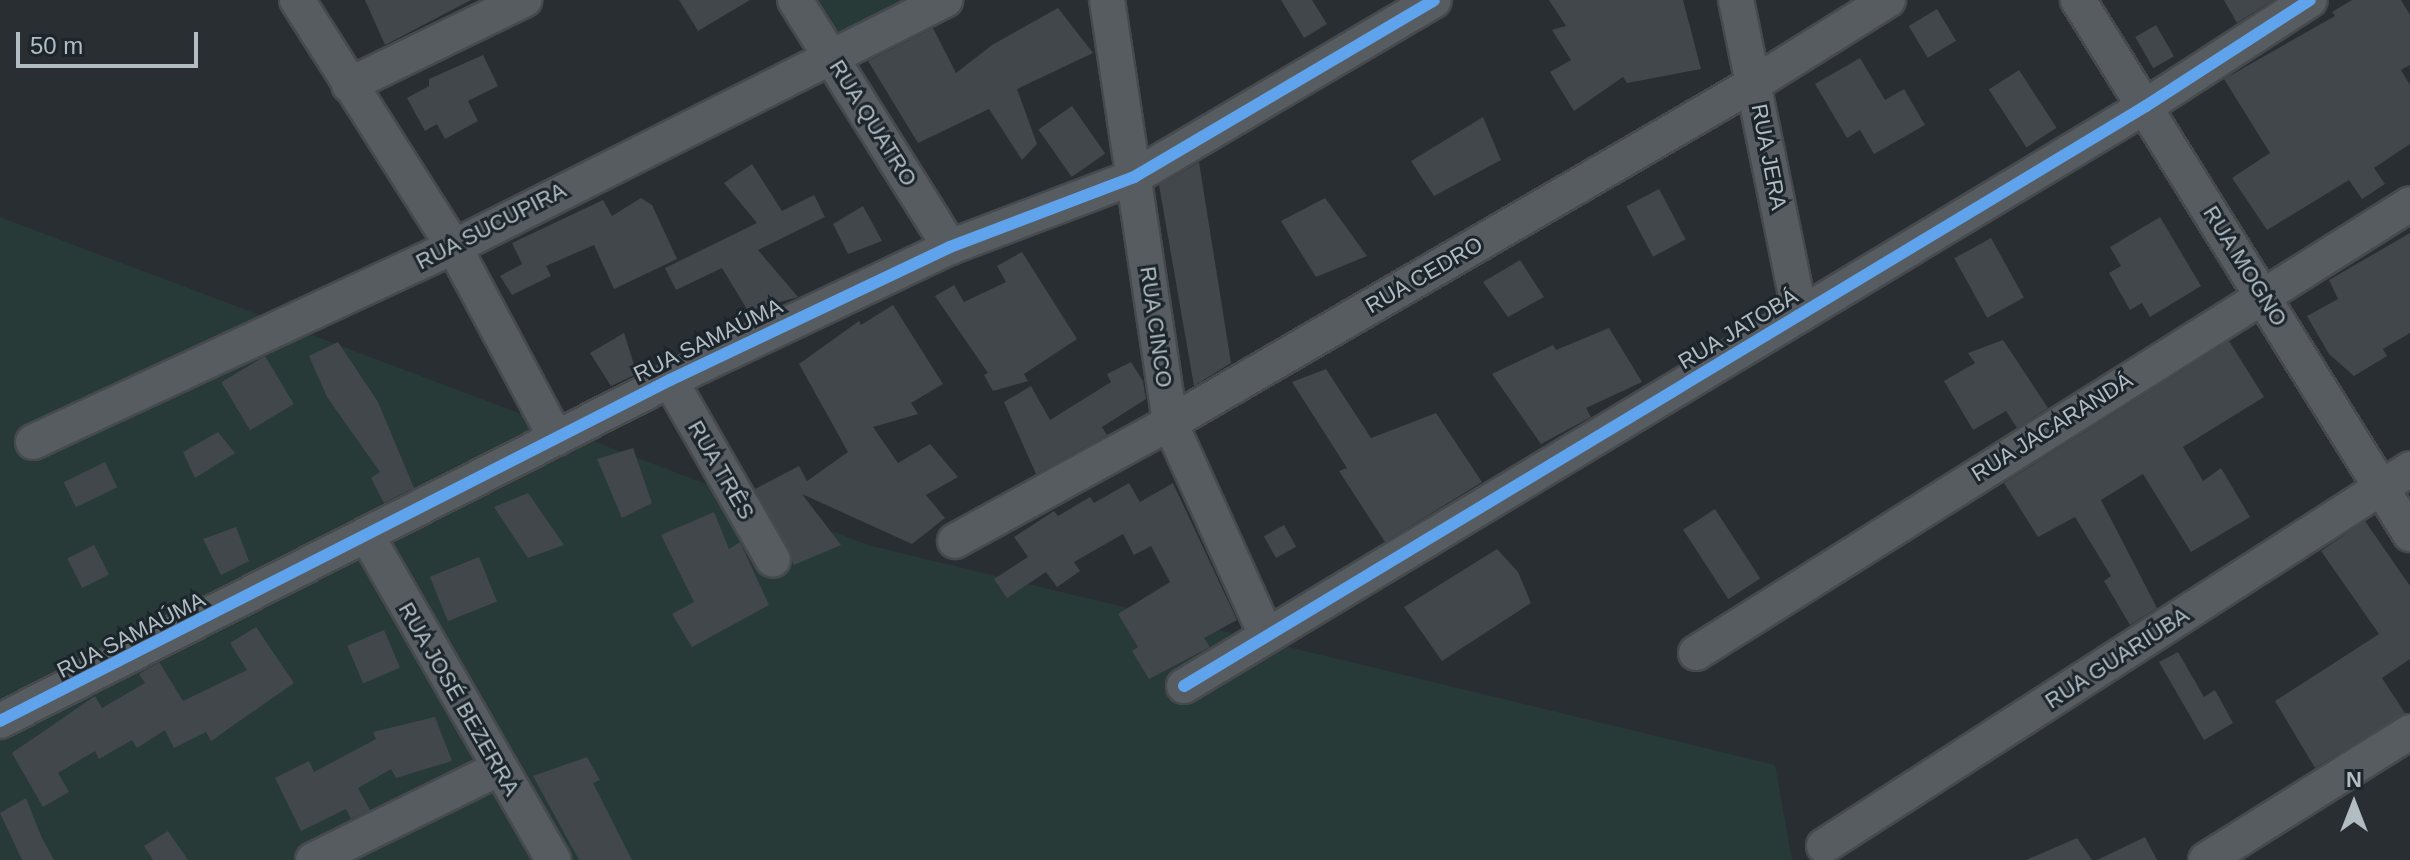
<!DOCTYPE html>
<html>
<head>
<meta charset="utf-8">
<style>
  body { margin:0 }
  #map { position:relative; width:2410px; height:860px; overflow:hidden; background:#282e32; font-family:Arial,sans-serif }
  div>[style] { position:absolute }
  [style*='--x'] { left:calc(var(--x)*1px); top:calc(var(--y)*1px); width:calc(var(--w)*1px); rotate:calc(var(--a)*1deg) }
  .green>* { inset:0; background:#283a37 }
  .building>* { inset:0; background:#41474a; transform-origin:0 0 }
  .roads { filter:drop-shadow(2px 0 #464a4d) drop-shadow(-2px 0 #464a4d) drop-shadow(0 2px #464a4d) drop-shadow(0 -2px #464a4d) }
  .minor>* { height:34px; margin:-17px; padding:0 17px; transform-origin:17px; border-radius:17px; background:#575c60 }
  .cycleway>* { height:12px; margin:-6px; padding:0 6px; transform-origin:6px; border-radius:6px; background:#60a3ed }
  span { translate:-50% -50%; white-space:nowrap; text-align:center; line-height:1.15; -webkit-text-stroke:6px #1c252c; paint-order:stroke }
  .street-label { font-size:22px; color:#b1bcc3 }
  .north { position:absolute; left:2314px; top:764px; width:80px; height:80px; -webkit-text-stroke:6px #1c252c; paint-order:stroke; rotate:0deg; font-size:22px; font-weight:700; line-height:32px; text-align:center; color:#b1bcc3 }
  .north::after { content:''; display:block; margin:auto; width:28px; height:36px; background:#b1bcc3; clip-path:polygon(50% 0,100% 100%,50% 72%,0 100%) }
  .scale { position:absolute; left:16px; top:32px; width:182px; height:36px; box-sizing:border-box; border:4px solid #b1bcc3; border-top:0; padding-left:10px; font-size:24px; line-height:28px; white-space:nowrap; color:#b1bcc3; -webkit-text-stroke:6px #1c252c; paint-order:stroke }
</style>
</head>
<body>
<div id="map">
  <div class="green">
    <i style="clip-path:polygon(818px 0,922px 0,841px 39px)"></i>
    <i style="clip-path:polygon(0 217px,868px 545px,1775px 765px,1792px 860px,0 860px)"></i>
  </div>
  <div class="building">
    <i style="clip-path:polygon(365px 0,471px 0,385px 45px)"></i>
    <i style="clip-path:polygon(679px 0,750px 0,698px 31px)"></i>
    <i style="clip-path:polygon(1281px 0,1312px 0,1327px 24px,1304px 38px)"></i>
    <i style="clip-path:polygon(1549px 0,1683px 0,1701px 69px,1627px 83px,1623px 77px,1574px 111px,1550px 72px,1571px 60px,1552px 30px,1566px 26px)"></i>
    <i style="clip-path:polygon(2224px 0,2273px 0,2237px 23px)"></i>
    <i style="clip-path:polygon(2352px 0,2401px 0,2410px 15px,2410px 65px,2401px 70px,2410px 85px,2410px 144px,2374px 168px,2385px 184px,2362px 199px,2349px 180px,2267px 230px,2232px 178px,2270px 153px,2224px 79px,2335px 16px,2332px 12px)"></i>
    <i style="clip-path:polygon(1058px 8px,1093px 53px,1017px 89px,1037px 144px,1022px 160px,989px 109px,918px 143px,868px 61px,933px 28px,956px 73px,992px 45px)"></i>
    <i style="left:1937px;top:9px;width:37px;height:33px;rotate:59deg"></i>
    <i style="left:2156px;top:25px;width:36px;height:24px;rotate:60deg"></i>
    <i style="clip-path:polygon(483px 55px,498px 86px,468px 101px,478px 121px,445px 139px,437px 124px,425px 131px,407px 98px,429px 86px,429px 79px)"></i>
    <i style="clip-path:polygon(1860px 58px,1885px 100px,1904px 89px,1925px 125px,1874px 154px,1860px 130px,1847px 138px,1815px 84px)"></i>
    <i style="left:2019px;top:70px;width:69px;height:36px;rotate:57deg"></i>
    <i style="left:1072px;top:106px;width:58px;height:41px;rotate:55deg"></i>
    <i style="clip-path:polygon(1483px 117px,1501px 160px,1434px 196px,1411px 161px)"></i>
    <i style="clip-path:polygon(1199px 162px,1231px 363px,1194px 386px,1159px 185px)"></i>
    <i style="clip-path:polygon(752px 164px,782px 211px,814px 195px,825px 217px,758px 250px,798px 297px,748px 311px,722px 268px,676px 290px,665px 268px,757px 223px,724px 183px)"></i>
    <i style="left:1659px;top:189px;width:57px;height:37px;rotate:62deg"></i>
    <i style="clip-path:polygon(641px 198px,652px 205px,677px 259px,614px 289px,594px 245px,546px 266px,551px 276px,512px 295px,500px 276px,522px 264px,512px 243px,603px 200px,612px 216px)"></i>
    <i style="clip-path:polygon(1325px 198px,1367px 256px,1316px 277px,1281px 221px)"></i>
    <i style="clip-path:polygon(863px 206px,882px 241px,848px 254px,833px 224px)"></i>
    <i style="clip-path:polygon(2160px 217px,2201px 286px,2150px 317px,2142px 303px,2130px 310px,2109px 273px,2121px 266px,2110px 247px)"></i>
    <i style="clip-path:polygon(2410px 233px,2410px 333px,2383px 349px,2387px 356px,2354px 376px,2329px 354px,2307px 316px,2338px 299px,2329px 280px)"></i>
    <i style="left:1991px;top:238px;width:68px;height:42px;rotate:61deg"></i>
    <i style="clip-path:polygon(1022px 252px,1077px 339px,1024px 374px,1028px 381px,993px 391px,984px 375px,988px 373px,935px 296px,954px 285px,964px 302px,1006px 282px,997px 266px)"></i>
    <i style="clip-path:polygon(1520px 260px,1544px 297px,1508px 317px,1483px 282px)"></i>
    <i style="clip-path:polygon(893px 305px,943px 384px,911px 403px,918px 414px,873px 427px,898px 463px,930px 444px,958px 477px,926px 495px,945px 518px,912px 544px,802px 494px,841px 545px,794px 565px,755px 489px,799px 466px,807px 481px,848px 452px,799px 364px,859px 321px,861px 325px)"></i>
    <i style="clip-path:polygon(1609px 328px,1642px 382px,1586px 408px,1591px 417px,1541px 444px,1492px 374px,1553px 345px,1556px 350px)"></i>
    <i style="clip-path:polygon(624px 333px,637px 374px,611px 386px,590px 353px)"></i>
    <i style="clip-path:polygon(2003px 340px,2048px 408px,2017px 428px,2006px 411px,1973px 430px,1944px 381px,1975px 363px,1968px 353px)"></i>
    <i style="clip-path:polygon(2229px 341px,2264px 397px,2183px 447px,2203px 481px,2221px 468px,2250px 517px,2191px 552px,2143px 474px,2101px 500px,2157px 608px,2130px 625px,2104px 581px,2111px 576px,2075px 517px,2038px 537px,2004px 483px)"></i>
    <i style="clip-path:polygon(338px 342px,378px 402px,414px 488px,384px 503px,371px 478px,380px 472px,327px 397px,309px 356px)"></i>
    <i style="left:265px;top:356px;width:56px;height:51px;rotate:59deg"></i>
    <i style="clip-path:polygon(1131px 362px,1143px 381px,1146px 399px,1102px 427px,1107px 435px,1036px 474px,1004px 402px,1031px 386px,1050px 420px,1111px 382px,1107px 374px)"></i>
    <i style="clip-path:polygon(1326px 369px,1371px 438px,1436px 413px,1482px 482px,1385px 542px,1339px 471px,1347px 468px,1292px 382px)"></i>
    <i style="clip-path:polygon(218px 432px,235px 453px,195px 478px,183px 452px)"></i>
    <i style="clip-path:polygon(633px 448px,652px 503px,622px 518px,597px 459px)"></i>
    <i style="left:105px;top:462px;width:28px;height:46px;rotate:64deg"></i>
    <i style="clip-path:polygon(1129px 483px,1140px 502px,1173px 483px,1237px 620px,1204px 638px,1210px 647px,1149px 679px,1132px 651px,1138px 647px,1118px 614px,1170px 582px,1151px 546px,1134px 555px,1123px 534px,1074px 562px,1080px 571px,1057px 587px,1046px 572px,1007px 598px,994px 579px,1028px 557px,1014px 537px,1054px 511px,1058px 516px,1090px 497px,1094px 503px)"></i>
    <i style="clip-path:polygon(528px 493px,564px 545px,528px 558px,494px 507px)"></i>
    <i style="left:1715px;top:509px;width:83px;height:38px;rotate:57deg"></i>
    <i style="clip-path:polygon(714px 512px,729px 549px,740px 542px,769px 605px,692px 647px,672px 614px,694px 602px,661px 535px)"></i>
    <i style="clip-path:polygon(2365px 521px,2410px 586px,2410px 659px,2382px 678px,2405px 713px,2315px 768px,2275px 701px,2379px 634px,2321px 551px)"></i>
    <i style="left:1284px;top:525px;width:25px;height:23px;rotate:61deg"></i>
    <i style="clip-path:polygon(236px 527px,249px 561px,221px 575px,203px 539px)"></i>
    <i style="left:94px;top:545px;width:33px;height:30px;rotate:63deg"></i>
    <i style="clip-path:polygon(1497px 549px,1518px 572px,1531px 603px,1442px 661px,1404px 607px)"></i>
    <i style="left:479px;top:557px;width:48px;height:53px;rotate:68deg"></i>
    <i style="clip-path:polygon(256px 627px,294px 683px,211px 741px,206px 732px,174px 748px,165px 730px,137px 748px,132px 740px,99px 759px,95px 751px,58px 773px,69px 792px,43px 807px,12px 753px,95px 696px,102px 708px,145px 683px,139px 674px,159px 662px,183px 701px,247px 670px,230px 643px)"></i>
    <i style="left:384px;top:630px;width:41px;height:40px;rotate:67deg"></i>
    <i style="clip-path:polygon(2178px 652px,2204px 697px,2215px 690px,2233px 723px,2204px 740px,2159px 662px)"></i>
    <i style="clip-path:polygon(435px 717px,452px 761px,396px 778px,391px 769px,358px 788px,370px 810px,351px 819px,346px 809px,301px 831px,275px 778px,309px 761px,314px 772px,376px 739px,373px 732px)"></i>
    <i style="clip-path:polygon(587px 757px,600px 780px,593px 783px,632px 860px,579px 860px,533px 776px)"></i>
    <i style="clip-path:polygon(26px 798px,41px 836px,54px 860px,22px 860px,0 813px)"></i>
    <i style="clip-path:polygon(168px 831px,188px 860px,153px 860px,144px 846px)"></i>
    <i style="clip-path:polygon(2145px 837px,2157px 860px,2097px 860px)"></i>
    <i style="clip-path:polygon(2077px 838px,2092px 860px,2026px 860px)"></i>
  </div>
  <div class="roads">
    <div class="minor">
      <i style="--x:297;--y:0;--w:293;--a:57.6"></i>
      <i style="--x:454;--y:247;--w:217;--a:61.9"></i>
      <i style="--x:795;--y:0;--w:292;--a:57.9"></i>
      <i style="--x:1107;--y:0;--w:428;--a:81.5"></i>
      <i style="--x:1170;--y:423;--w:233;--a:65.6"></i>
      <i style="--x:1736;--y:0;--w:321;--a:78.5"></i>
      <i style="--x:2078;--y:0;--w:629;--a:58.13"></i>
      <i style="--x:349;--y:85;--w:195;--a:-25.9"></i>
      <i style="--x:670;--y:380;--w:207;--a:60.2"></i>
      <i style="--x:33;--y:442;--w:464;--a:-24.9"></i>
      <i style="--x:454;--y:247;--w:550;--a:-26.7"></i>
      <i style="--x:367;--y:536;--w:374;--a:60.1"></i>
      <i style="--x:955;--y:541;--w:245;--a:-28.8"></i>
      <i style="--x:1170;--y:423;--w:677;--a:-30.17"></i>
      <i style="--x:1755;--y:83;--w:157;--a:-32"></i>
      <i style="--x:1696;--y:653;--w:843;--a:-32.16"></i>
      <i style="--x:1184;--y:686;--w:1123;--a:-31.09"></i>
      <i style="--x:2146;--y:106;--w:195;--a:-32.9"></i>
      <i style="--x:0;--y:721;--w:752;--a:-26.97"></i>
      <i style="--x:670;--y:380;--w:310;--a:-25.4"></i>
      <i style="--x:950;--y:247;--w:197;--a:-20.8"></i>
      <i style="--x:1134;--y:177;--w:348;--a:-30.5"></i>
      <i style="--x:1824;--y:846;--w:697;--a:-32.75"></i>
      <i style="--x:313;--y:860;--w:206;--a:-26.2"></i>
      <i style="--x:2206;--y:860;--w:241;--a:-32.1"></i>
    </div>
  </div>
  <div class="cycleway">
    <i style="--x:1184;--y:686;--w:1123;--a:-31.09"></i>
    <i style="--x:2146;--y:106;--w:195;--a:-32.9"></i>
    <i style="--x:0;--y:721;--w:752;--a:-26.97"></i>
    <i style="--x:670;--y:380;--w:310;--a:-25.4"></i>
    <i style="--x:950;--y:247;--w:197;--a:-20.8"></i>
    <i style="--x:1134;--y:177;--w:348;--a:-30.5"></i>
  </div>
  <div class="street-label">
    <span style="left:873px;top:123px;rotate:58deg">RUA QUATRO</span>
    <span style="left:1769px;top:157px;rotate:79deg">RUA JERA</span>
    <span style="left:491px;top:226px;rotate:-27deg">RUA SUCUPIRA</span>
    <span style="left:2245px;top:266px;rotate:58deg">RUA MOGNO</span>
    <span style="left:1424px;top:275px;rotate:-30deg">RUA CEDRO</span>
    <span style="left:1156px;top:327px;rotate:82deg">RUA CINCO</span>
    <span style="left:1738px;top:329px;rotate:-31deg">RUA JATOBÁ</span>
    <span style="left:708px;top:340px;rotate:-26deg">RUA SAMAÚMA</span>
    <span style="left:2052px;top:427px;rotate:-32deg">RUA JACARANDÁ</span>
    <span style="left:721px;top:470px;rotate:60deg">RUA TRÊS</span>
    <span style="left:131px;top:635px;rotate:-27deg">RUA SAMAÚMA</span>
    <span style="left:2117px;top:658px;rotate:-33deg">RUA GUARIÚBA</span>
    <span style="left:459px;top:699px;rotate:60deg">RUA JOSÉ BEZERRA</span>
  </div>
  <div class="north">N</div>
  <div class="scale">50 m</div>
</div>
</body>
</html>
